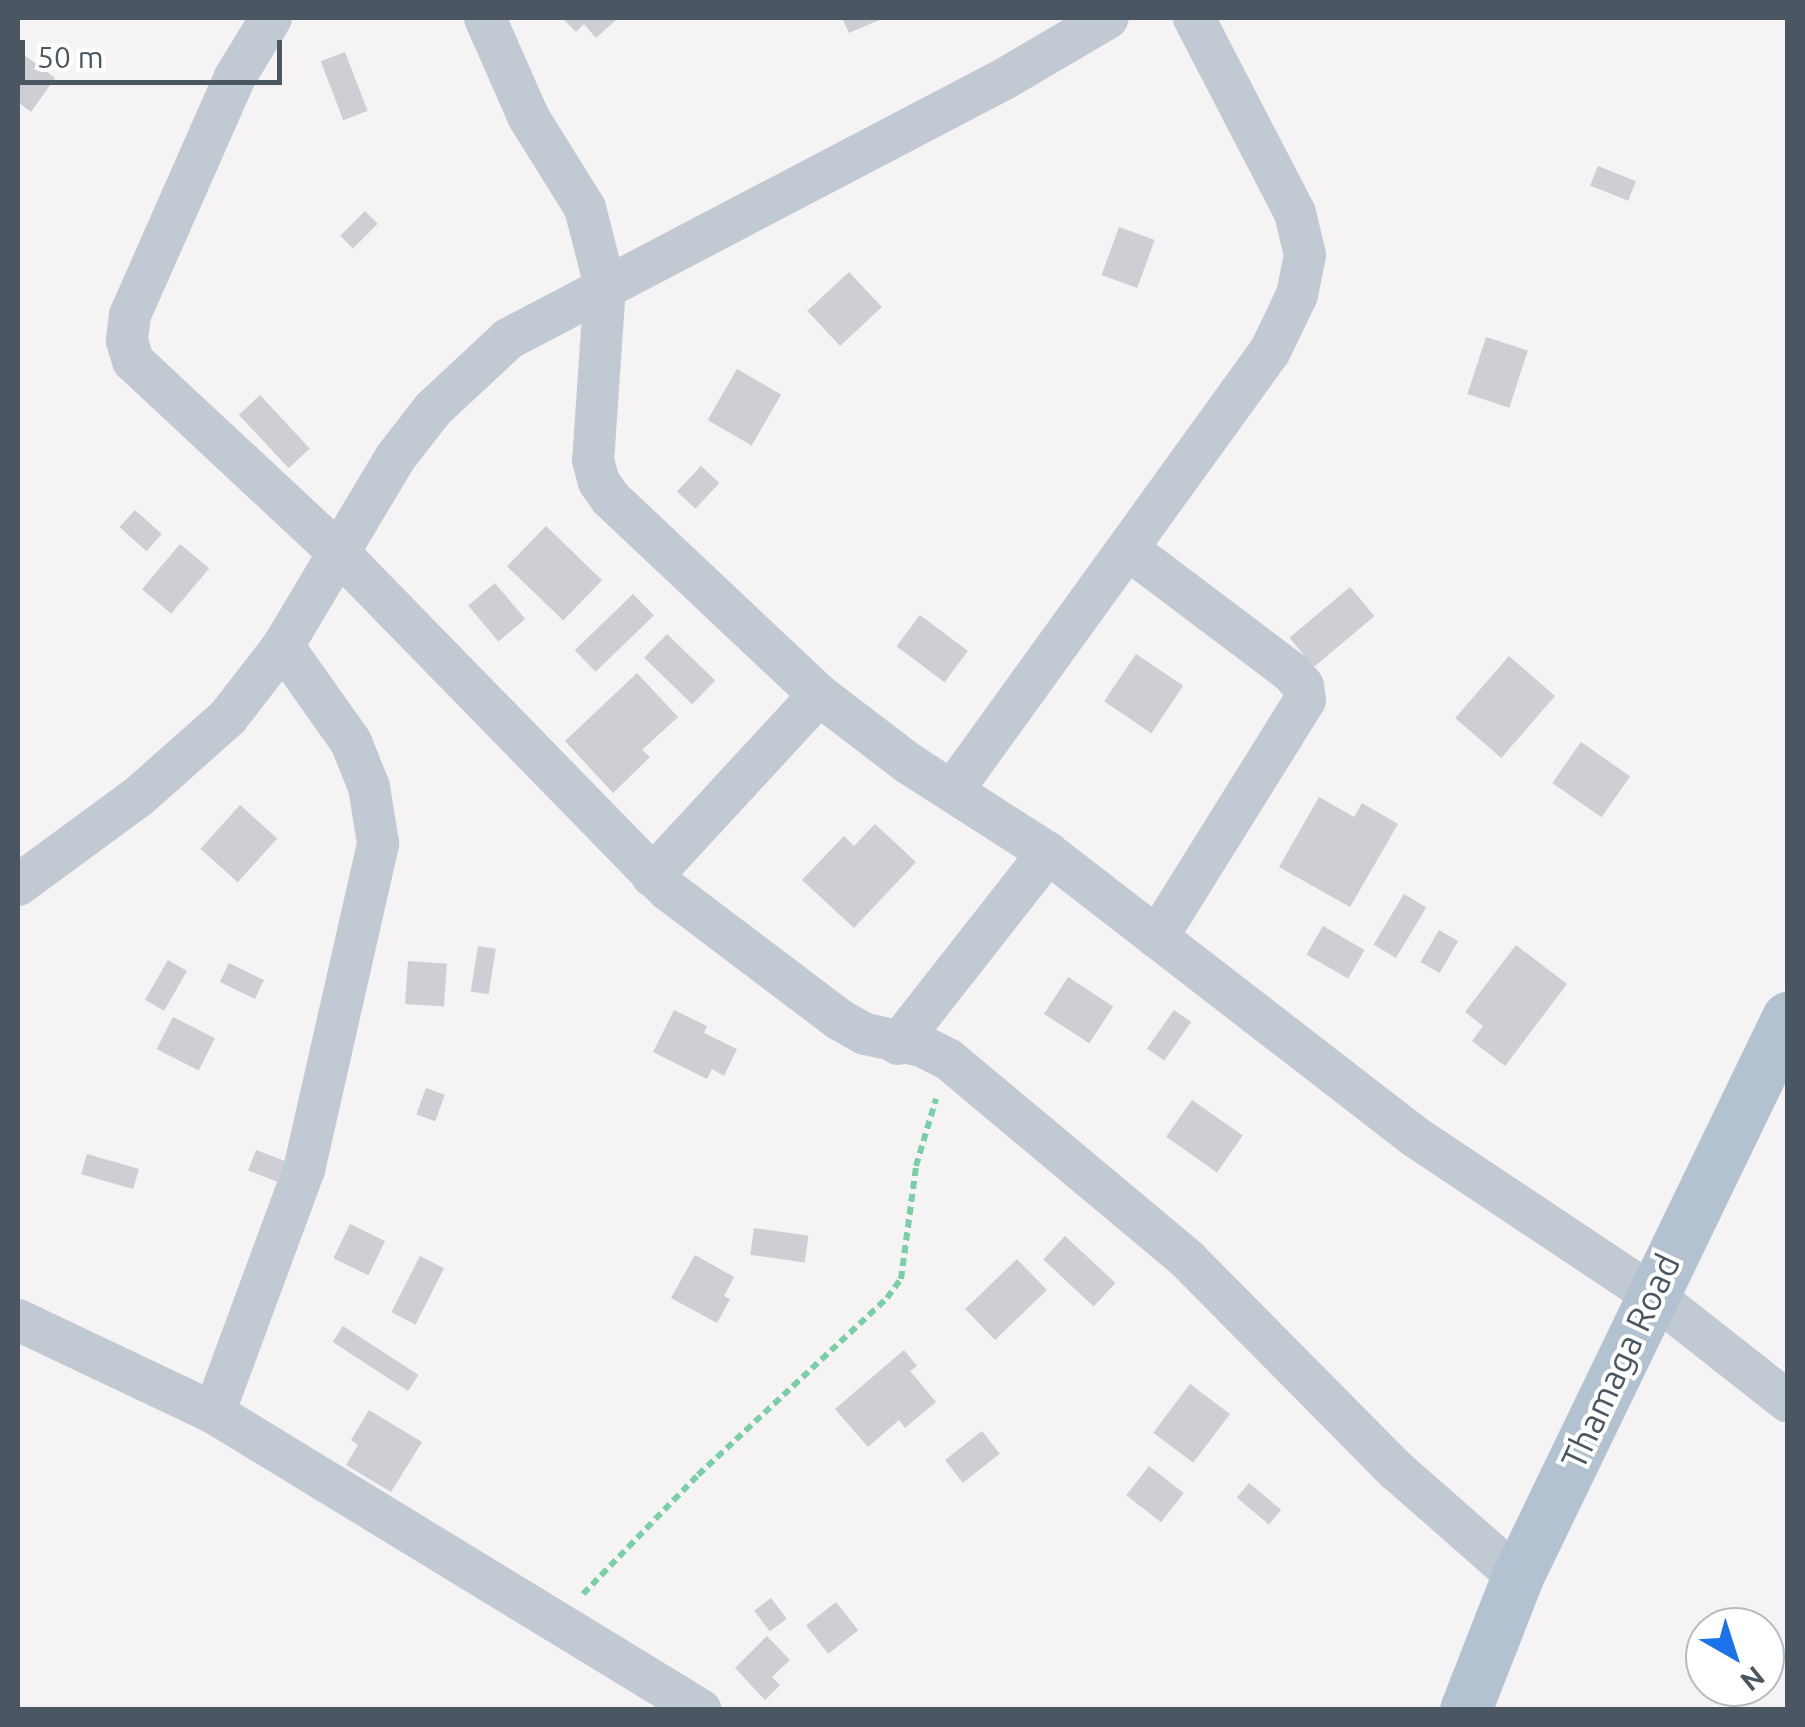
<!DOCTYPE html>
<html>
<head>
<meta charset="utf-8">
<style>
  body { margin:0 }
  #map { position:relative; width:1805px; height:1727px; overflow:hidden; background:#f5f3f3; font-family:Ubuntu,sans-serif }
  div>[style] { position:absolute }
  [style*='--x'] { left:calc(var(--x)*1px); top:calc(var(--y)*1px); width:calc(var(--w)*1px); rotate:calc(var(--a)*1deg) }
  .building>* { inset:0; background:#cdcfd5; transform-origin:0 0 }
  .path>* { height:6px; margin-top:-3px; transform-origin:0; background:repeating-linear-gradient(90deg,#7ad0a6 0 8px,transparent 0 13px) }
  .minor>* { height:42px; margin:-21px; padding:0 21px; transform-origin:21px; border-radius:21px; background:#c1cad2 }
  .major>* { height:52px; margin:-26px; padding:0 26px; transform-origin:26px; border-radius:26px; background:#b3c2d1 }
  span { translate:-50% -50%; white-space:nowrap; text-align:center; line-height:1.15; -webkit-text-stroke:8px #fff; paint-order:stroke }
  .street-label { font-size:35px; color:#4a5661 }
  .frame { position:absolute; inset:0; border:20px solid #4a5661; pointer-events:none }
  .north { position:absolute; left:1685px; top:1607px; width:100px; height:100px; box-sizing:border-box; background:#fff; border:2px solid #b7bbc0; border-radius:50%; rotate:141deg; font-size:28px; font-weight:700; line-height:40px; text-align:center; color:#4a5661 }
  .north::after { content:''; display:block; margin:auto; width:35px; height:45px; background:#1a73e8; clip-path:polygon(50% 0,100% 100%,50% 72%,0 100%) }
  .scale { position:absolute; left:20px; top:40px; width:262px; height:45px; box-sizing:border-box; border:5px solid #4a5661; border-top:0; padding-left:12px; font-size:30px; line-height:35px; white-space:nowrap; color:#4a5661; -webkit-text-stroke:8px #fff; paint-order:stroke }
</style>
</head>
<body>
<div id="map">
  <div class="building">
    <i style="clip-path:polygon(562px 18px,618px 18px,596px 38px,584px 24px,576px 32px)"></i>
    <i style="clip-path:polygon(842px 18px,884px 18px,849px 33px)"></i>
    <i style="left:345px;top:52px;width:63px;height:26px;rotate:69deg"></i>
    <i style="clip-path:polygon(23px 54px,55px 78px,31px 112px,18px 102px,18px 61px)"></i>
    <i style="left:1598px;top:166px;width:41px;height:21px;rotate:22deg"></i>
    <i style="left:365px;top:211px;width:18px;height:35px;rotate:45deg"></i>
    <i style="left:1119px;top:227px;width:38px;height:51px;rotate:20deg"></i>
    <i style="left:849px;top:272px;width:48px;height:57px;rotate:47deg"></i>
    <i style="left:1486px;top:337px;width:44px;height:60px;rotate:18deg"></i>
    <i style="left:737px;top:369px;width:51px;height:59px;rotate:30deg"></i>
    <i style="left:260px;top:395px;width:73px;height:29px;rotate:47deg"></i>
    <i style="left:701px;top:466px;width:25px;height:35px;rotate:43deg"></i>
    <i style="left:135px;top:510px;width:36px;height:23px;rotate:42deg"></i>
    <i style="left:546px;top:526px;width:78px;height:56px;rotate:44deg"></i>
    <i style="left:180px;top:544px;width:38px;height:59px;rotate:40deg"></i>
    <i style="left:495px;top:583px;width:47px;height:35px;rotate:50deg"></i>
    <i style="left:1350px;top:587px;width:38px;height:79px;rotate:50deg"></i>
    <i style="left:633px;top:594px;width:30px;height:81px;rotate:46deg"></i>
    <i style="left:920px;top:615px;width:60px;height:39px;rotate:37deg"></i>
    <i style="left:667px;top:634px;width:67px;height:33px;rotate:44deg"></i>
    <i style="left:1136px;top:654px;width:57px;height:57px;rotate:34deg"></i>
    <i style="left:1509px;top:656px;width:61px;height:82px;rotate:41deg"></i>
    <i style="clip-path:polygon(637px 673px,678px 717px,642px 750px,650px 757px,613px 793px,565px 741px)"></i>
    <i style="left:1581px;top:742px;width:60px;height:50px;rotate:35deg"></i>
    <i style="clip-path:polygon(1319px 797px,1354px 817px,1362px 803px,1398px 824px,1350px 907px,1279px 867px)"></i>
    <i style="left:240px;top:805px;width:50px;height:59px;rotate:42deg"></i>
    <i style="clip-path:polygon(875px 824px,916px 862px,854px 928px,802px 880px,844px 836px,854px 846px)"></i>
    <i style="left:1404px;top:894px;width:26px;height:59px;rotate:31deg"></i>
    <i style="left:1323px;top:926px;width:48px;height:33px;rotate:30deg"></i>
    <i style="left:1439px;top:930px;width:22px;height:37px;rotate:30deg"></i>
    <i style="clip-path:polygon(1516px 945px,1567px 984px,1505px 1066px,1472px 1041px,1483px 1026px,1465px 1012px)"></i>
    <i style="left:478px;top:946px;width:18px;height:46px;rotate:9deg"></i>
    <i style="left:168px;top:960px;width:22px;height:46px;rotate:30deg"></i>
    <i style="left:408px;top:961px;width:39px;height:43px;rotate:4deg"></i>
    <i style="left:229px;top:963px;width:39px;height:21px;rotate:26deg"></i>
    <i style="left:1068px;top:977px;width:54px;height:44px;rotate:33deg"></i>
    <i style="clip-path:polygon(674px 1010px,707px 1026px,704px 1033px,737px 1049px,724px 1076px,712px 1069px,707px 1079px,653px 1052px)"></i>
    <i style="left:1174px;top:1010px;width:21px;height:47px;rotate:35deg"></i>
    <i style="left:173px;top:1017px;width:47px;height:36px;rotate:27deg"></i>
    <i style="left:426px;top:1088px;width:20px;height:28px;rotate:20deg"></i>
    <i style="left:1192px;top:1100px;width:62px;height:45px;rotate:35deg"></i>
    <i style="left:256px;top:1150px;width:31px;height:22px;rotate:21deg"></i>
    <i style="left:87px;top:1154px;width:54px;height:21px;rotate:16deg"></i>
    <i style="left:350px;top:1224px;width:39px;height:38px;rotate:26deg"></i>
    <i style="left:754px;top:1228px;width:55px;height:27px;rotate:8deg"></i>
    <i style="left:1065px;top:1236px;width:69px;height:32px;rotate:43deg"></i>
    <i style="clip-path:polygon(695px 1255px,734px 1277px,724px 1296px,730px 1299px,717px 1323px,671px 1298px)"></i>
    <i style="left:420px;top:1256px;width:27px;height:63px;rotate:27deg"></i>
    <i style="left:1017px;top:1259px;width:43px;height:72px;rotate:46deg"></i>
    <i style="left:343px;top:1326px;width:90px;height:19px;rotate:33deg"></i>
    <i style="clip-path:polygon(904px 1350px,917px 1366px,910px 1371px,936px 1402px,905px 1428px,899px 1420px,868px 1447px,835px 1409px)"></i>
    <i style="left:1190px;top:1384px;width:50px;height:61px;rotate:37deg"></i>
    <i style="clip-path:polygon(369px 1410px,422px 1442px,391px 1492px,346px 1465px,358px 1445px,351px 1440px)"></i>
    <i style="left:982px;top:1431px;width:29px;height:47px;rotate:52deg"></i>
    <i style="left:1149px;top:1466px;width:44px;height:37px;rotate:38deg"></i>
    <i style="left:1249px;top:1483px;width:42px;height:19px;rotate:40deg"></i>
    <i style="left:771px;top:1598px;width:26px;height:21px;rotate:53deg"></i>
    <i style="left:836px;top:1602px;width:36px;height:38px;rotate:52deg"></i>
    <i style="clip-path:polygon(767px 1636px,790px 1660px,772px 1677px,780px 1685px,765px 1700px,735px 1668px)"></i>
  </div>
  <div class="path">
    <i style="--x:583;--y:1594;--w:165;--a:-46"></i>
    <i style="--x:698;--y:1475;--w:259;--a:-43.1"></i>
    <i style="--x:887;--y:1298;--w:24;--a:-54"></i>
    <i style="--x:901;--y:1279;--w:114;--a:-82.4"></i>
    <i style="--x:916;--y:1166;--w:70;--a:-73.4"></i>
  </div>
  <div class="minor">
    <i style="--x:271;--y:18;--w:69;--a:121.4"></i>
    <i style="--x:235;--y:77;--w:260;--a:113.8"></i>
    <i style="--x:130;--y:315;--w:26;--a:97"></i>
    <i style="--x:127;--y:341;--w:21;--a:73"></i>
    <i style="--x:133;--y:361;--w:282;--a:43"></i>
    <i style="--x:339;--y:553;--w:471;--a:45.7"></i>
    <i style="--x:668;--y:890;--w:216;--a:37.1"></i>
    <i style="--x:840;--y:1020;--w:29;--a:29"></i>
    <i style="--x:865;--y:1034;--w:58;--a:11.9"></i>
    <i style="--x:922;--y:1046;--w:29;--a:27"></i>
    <i style="--x:948;--y:1059;--w:312;--a:39.9"></i>
    <i style="--x:1187;--y:1259;--w:297;--a:45.3"></i>
    <i style="--x:1396;--y:1470;--w:162;--a:41.3"></i>
    <i style="--x:485;--y:18;--w:109;--a:66.3"></i>
    <i style="--x:529;--y:118;--w:106;--a:58.1"></i>
    <i style="--x:585;--y:208;--w:81;--a:75.6"></i>
    <i style="--x:605;--y:286;--w:174;--a:93.9"></i>
    <i style="--x:593;--y:460;--w:23;--a:75"></i>
    <i style="--x:599;--y:482;--w:19;--a:55"></i>
    <i style="--x:610;--y:498;--w:287;--a:43.3"></i>
    <i style="--x:819;--y:695;--w:112;--a:37.4"></i>
    <i style="--x:908;--y:763;--w:166;--a:32.7"></i>
    <i style="--x:1048;--y:853;--w:463;--a:37.7"></i>
    <i style="--x:1414;--y:1136;--w:285;--a:33.7"></i>
    <i style="--x:1651;--y:1294;--w:174;--a:38.2"></i>
    <i style="--x:1129;--y:550;--w:203;--a:37"></i>
    <i style="--x:1291;--y:672;--w:18;--a:49"></i>
    <i style="--x:1303;--y:686;--w:14;--a:82"></i>
    <i style="--x:1305;--y:700;--w:280;--a:121.9"></i>
    <i style="--x:953;--y:790;--w:541;--a:-54.17"></i>
    <i style="--x:1270;--y:351;--w:62;--a:-64.3"></i>
    <i style="--x:1297;--y:295;--w:41;--a:-78.7"></i>
    <i style="--x:1305;--y:255;--w:43;--a:-103.4"></i>
    <i style="--x:1295;--y:213;--w:220;--a:-117.4"></i>
    <i style="--x:652;--y:876;--w:246;--a:-47.3"></i>
    <i style="--x:18;--y:885;--w:149;--a:-36.3"></i>
    <i style="--x:138;--y:797;--w:120;--a:-41.6"></i>
    <i style="--x:228;--y:717;--w:90;--a:-52.2"></i>
    <i style="--x:283;--y:646;--w:219;--a:-59.2"></i>
    <i style="--x:395;--y:458;--w:62;--a:-52.2"></i>
    <i style="--x:433;--y:409;--w:103;--a:-43"></i>
    <i style="--x:508;--y:339;--w:562;--a:-27.66"></i>
    <i style="--x:1006;--y:78;--w:118;--a:-30.5"></i>
    <i style="--x:898;--y:1044;--w:243;--a:-51.9"></i>
    <i style="--x:18;--y:1320;--w:217;--a:25.4"></i>
    <i style="--x:214;--y:1413;--w:570;--a:31.38"></i>
    <i style="--x:214;--y:1413;--w:259;--a:-69.7"></i>
    <i style="--x:304;--y:1170;--w:335;--a:-77.2"></i>
    <i style="--x:378;--y:843;--w:57;--a:-99.1"></i>
    <i style="--x:369;--y:787;--w:48;--a:-111.8"></i>
    <i style="--x:351;--y:742;--w:118;--a:-125.3"></i>
  </div>
  <div class="major">
    <i style="--x:1466;--y:1710;--w:143;--a:-68.6"></i>
    <i style="--x:1518;--y:1577;--w:621;--a:-64.22"></i>
  </div>
  <div class="street-label">
    <span style="left:1620px;top:1361px;rotate:-65deg">Thamaga Road</span>
  </div>
  <div class="frame"></div>
  <div class="north">N</div>
  <div class="scale">50 m</div>
</div>
</body>
</html>
